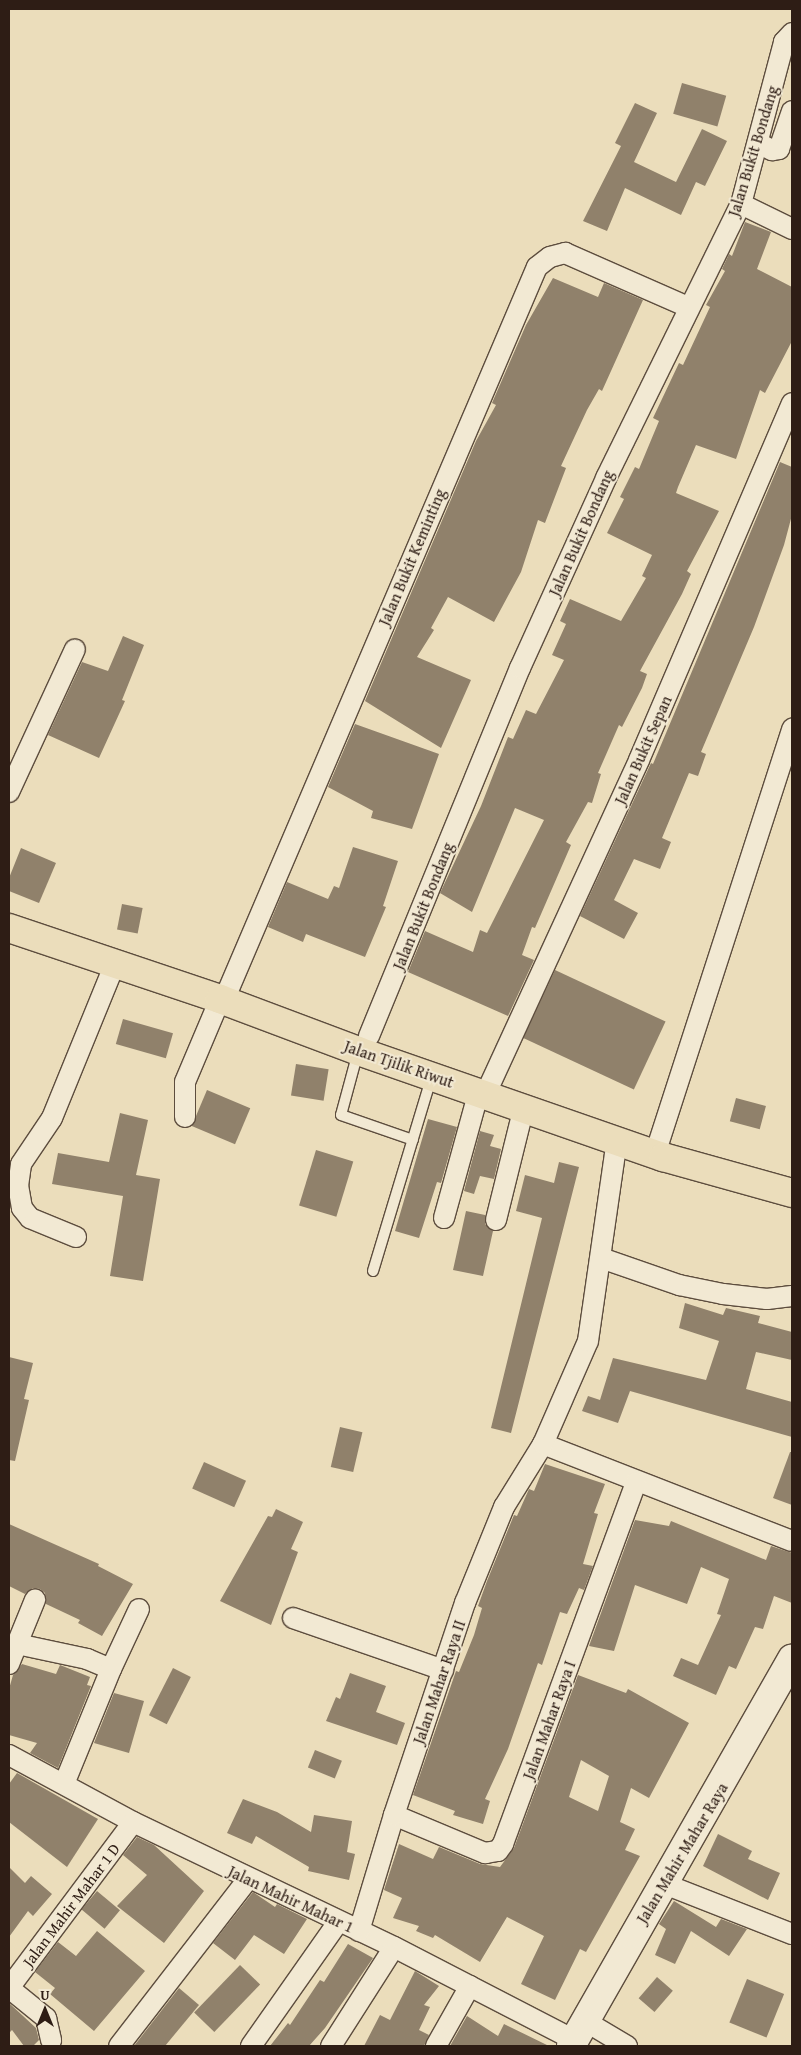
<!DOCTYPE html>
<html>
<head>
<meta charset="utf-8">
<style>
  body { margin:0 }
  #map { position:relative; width:801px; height:2055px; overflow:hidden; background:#ebddbb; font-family:"Gentium Book Plus",serif }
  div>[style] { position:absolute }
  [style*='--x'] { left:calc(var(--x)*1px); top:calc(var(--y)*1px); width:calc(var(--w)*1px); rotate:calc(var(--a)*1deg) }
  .building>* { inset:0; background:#90816b; transform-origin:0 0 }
  .roads { filter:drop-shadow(1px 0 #5d4d3e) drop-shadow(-1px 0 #5d4d3e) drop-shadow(0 1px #5d4d3e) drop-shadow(0 -1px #5d4d3e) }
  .service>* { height:10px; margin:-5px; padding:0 5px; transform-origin:5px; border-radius:5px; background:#f2e9d3 }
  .minor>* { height:20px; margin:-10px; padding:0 10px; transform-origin:10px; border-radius:10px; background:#f2e9d3 }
  .secondary>* { height:28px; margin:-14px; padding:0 14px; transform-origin:14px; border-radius:14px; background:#f2e9d3 }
  .trunk>* { height:28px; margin:-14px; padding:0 14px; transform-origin:14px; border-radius:14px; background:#ebddbb }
  span { translate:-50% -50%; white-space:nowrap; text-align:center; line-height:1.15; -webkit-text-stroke:4px #f2e9d3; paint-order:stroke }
  .street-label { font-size:16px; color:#2e1d15 }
  .frame { position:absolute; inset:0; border:10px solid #2e1d15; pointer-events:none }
  .north { position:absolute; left:20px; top:1985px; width:50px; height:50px; -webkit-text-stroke:4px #f2e9d3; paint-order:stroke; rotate:0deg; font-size:14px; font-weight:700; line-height:20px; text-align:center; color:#2e1d15 }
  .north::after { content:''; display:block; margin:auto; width:18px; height:22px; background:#2e1d15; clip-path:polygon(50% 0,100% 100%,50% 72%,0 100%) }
</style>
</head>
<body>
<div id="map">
  <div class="building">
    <i style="left:682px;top:83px;width:46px;height:32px;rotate:16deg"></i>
    <i style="clip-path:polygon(635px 103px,657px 113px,634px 162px,676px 182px,702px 129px,727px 141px,705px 186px,696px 182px,681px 215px,625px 188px,607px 231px,583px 221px,621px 146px,615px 143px)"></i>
    <i style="clip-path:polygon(745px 222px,771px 232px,757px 269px,792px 287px,792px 341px,765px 393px,760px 390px,736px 459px,696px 445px,678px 487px,676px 493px,719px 511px,687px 571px,691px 574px,682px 594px,640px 671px,647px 674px,642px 688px,622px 727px,619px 725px,598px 773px,601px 774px,592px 803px,588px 802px,566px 842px,571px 845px,535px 928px,532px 927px,522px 955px,534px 960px,508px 1016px,408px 972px,425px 931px,473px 952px,480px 930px,487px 933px,544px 820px,515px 808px,472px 912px,440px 893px,481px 806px,508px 737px,513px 739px,526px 710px,536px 714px,564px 660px,552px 655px,566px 624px,560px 621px,570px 599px,621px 621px,646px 578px,642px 576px,652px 555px,607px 533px,624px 499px,620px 497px,635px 467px,639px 469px,659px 421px,653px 418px,679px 363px,683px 365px,710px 307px,706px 305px,725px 271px,722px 269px,729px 254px,732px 256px)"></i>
    <i style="clip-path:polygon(553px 278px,598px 297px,604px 283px,643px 300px,602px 391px,599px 389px,587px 410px,561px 466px,566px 468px,545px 523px,538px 520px,521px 572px,494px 622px,448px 597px,431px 628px,434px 630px,417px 657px,471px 680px,441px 748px,365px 701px,476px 441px,496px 405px,492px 403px,526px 325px)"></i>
    <i style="clip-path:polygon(780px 462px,792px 467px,792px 515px,784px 545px,754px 627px,701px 752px,706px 754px,698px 776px,689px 773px,662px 838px,671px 842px,660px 869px,634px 859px,614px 900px,638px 913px,624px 939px,580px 916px,651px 763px,653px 764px)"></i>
    <i style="clip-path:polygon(123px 636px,144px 645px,122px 700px,125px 701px,99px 758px,48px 735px,82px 662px,108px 671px)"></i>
    <i style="clip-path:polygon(355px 724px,439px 754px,412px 829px,371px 818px,373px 811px,328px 787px)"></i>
    <i style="clip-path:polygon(353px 847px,398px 861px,383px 906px,386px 907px,365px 957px,306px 934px,303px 942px,268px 927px,287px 882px,328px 899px,334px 886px,339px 888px)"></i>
    <i style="clip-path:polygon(21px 848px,56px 863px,39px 903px,9px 891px,9px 878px)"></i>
    <i style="left:122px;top:904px;width:21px;height:26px;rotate:11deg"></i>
    <i style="left:555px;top:970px;width:122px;height:75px;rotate:25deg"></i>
    <i style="left:123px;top:1019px;width:52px;height:26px;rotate:16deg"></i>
    <i style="left:296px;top:1064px;width:33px;height:32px;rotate:9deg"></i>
    <i style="left:207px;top:1090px;width:47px;height:39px;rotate:23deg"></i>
    <i style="left:736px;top:1098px;width:31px;height:24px;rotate:15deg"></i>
    <i style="clip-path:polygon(120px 1113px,148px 1120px,136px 1175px,160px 1179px,143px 1281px,110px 1276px,123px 1196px,52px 1184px,58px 1153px,109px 1162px)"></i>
    <i style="clip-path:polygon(428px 1119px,457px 1127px,441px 1183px,437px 1182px,419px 1238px,395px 1231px)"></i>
    <i style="clip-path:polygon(480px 1131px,494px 1135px,490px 1146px,501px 1149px,494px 1179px,480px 1176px,474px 1194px,464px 1191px)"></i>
    <i style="left:316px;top:1150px;width:39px;height:58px;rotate:17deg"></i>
    <i style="clip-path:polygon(559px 1162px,579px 1167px,511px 1433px,491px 1428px,542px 1218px,516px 1211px,525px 1175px,554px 1183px)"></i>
    <i style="clip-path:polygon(466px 1211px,485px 1215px,485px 1224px,493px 1231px,483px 1276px,453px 1270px)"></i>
    <i style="clip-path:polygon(685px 1303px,723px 1315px,726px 1308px,760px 1316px,758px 1323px,792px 1332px,792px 1360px,756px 1352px,746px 1389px,792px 1402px,792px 1437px,630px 1391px,618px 1423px,582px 1411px,588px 1396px,600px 1400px,613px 1358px,706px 1380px,719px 1341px,679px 1328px)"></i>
    <i style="clip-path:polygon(9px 1357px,33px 1363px,24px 1399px,29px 1400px,15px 1461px,9px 1460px)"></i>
    <i style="left:340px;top:1427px;width:23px;height:41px;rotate:13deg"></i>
    <i style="clip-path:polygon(790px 1452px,792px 1452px,792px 1505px,773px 1498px)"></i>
    <i style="left:204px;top:1462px;width:46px;height:29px;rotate:24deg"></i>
    <i style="clip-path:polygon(545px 1464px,605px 1484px,594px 1513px,598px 1514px,583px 1564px,593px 1566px,584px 1590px,579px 1588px,567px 1614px,560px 1612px,542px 1665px,538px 1663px,508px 1749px,485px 1799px,490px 1801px,483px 1824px,453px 1815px,455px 1811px,413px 1795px,456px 1671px,459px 1672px,474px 1635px,482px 1608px,478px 1606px,487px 1581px,514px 1515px,517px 1516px,529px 1489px,534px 1491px)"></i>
    <i style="clip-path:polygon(276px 1509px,303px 1522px,291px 1549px,298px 1552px,271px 1625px,220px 1601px,268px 1516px,272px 1517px)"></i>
    <i style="clip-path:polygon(635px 1520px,669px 1526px,671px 1521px,766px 1560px,771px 1546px,792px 1553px,792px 1603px,774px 1596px,763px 1629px,755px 1627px,736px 1669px,729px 1666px,716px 1695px,673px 1676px,681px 1658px,698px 1665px,721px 1615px,717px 1614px,729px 1579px,701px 1567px,687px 1604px,635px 1585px,614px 1651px,589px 1646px)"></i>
    <i style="clip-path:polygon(9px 1524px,99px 1564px,98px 1566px,133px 1584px,102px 1636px,78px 1623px,80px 1620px,46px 1604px,45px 1593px,40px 1589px,33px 1588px,25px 1594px,9px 1586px)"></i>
    <i style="clip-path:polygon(22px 1664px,56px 1674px,60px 1665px,90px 1677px,87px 1685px,91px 1686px,58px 1768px,30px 1753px,37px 1743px,9px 1735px,9px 1689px,13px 1675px)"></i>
    <i style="left:173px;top:1668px;width:20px;height:53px;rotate:27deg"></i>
    <i style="clip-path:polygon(350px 1673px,386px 1686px,376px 1712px,405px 1723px,397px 1745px,326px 1721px,336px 1697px,340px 1699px)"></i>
    <i style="clip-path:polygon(evenodd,578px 1675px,626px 1693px,628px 1689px,689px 1723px,649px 1798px,631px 1788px,620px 1822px,635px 1829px,625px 1850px,640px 1856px,586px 1952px,580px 1949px,555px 2000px,521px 1984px,544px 1936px,507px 1917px,480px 1962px,435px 1935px,433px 1938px,416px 1931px,419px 1926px,393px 1918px,402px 1898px,384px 1890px,399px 1844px,433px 1859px,439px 1847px,480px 1864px,500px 1867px,514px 1848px,578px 1675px,581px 1760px,609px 1776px,598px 1811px,569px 1797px,581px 1760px)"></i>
    <i style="clip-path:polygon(114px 1693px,144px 1701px,129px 1753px,94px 1743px)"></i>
    <i style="left:315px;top:1750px;width:29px;height:19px;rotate:22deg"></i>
    <i style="clip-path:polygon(17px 1773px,98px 1819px,67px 1867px,9px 1822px,9px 1784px)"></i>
    <i style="clip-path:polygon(243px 1799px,277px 1812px,311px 1832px,314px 1815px,352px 1821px,347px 1852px,355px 1854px,349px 1880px,308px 1871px,309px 1867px,256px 1836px,252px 1844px,227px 1833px)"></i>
    <i style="clip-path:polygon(718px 1834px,752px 1851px,748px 1859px,780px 1873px,768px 1900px,703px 1866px)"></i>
    <i style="clip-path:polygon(137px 1837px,154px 1845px,204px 1891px,164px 1943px,117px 1906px,147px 1875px,123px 1855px)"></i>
    <i style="clip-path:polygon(9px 1867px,25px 1883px,31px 1876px,52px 1894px,33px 1916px,28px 1911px,9px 1937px)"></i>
    <i style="left:97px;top:1891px;width:30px;height:24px;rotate:40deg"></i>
    <i style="clip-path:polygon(253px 1892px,275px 1907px,277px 1904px,307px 1919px,284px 1954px,254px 1935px,235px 1960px,213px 1943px)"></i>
    <i style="clip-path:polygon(674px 1901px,716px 1927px,721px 1919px,747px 1929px,729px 1956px,691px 1931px,675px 1964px,655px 1955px,666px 1929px,659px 1924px)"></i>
    <i style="clip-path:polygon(97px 1931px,145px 1971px,94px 2031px,50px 1994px,55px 1988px,35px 1972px,58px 1942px,76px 1956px)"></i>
    <i style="clip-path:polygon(348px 1944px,373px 1958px,325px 2028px,309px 2046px,270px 2046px,288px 2023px,290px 2025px,320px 1980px,324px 1982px)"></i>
    <i style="left:240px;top:1965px;width:28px;height:66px;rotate:44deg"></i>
    <i style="clip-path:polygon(415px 1971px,439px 1986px,424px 2005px,430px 2007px,419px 2030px,429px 2035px,424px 2046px,364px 2046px,380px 2015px,390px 2020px)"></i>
    <i style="left:657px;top:1977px;width:21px;height:28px;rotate:41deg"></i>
    <i style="left:747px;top:1979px;width:40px;height:47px;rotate:22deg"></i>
    <i style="clip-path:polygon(179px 1988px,199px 2005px,165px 2046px,134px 2046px)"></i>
    <i style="clip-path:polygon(9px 2003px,36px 2028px,39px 2040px,33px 2046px,24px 2046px,12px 2030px,9px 2033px)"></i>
    <i style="clip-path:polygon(467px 2016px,498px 2036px,504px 2024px,549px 2046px,450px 2046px)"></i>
  </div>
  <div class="roads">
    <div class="service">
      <i style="--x:358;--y:1052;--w:65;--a:105.1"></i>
      <i style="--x:341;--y:1115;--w:76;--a:19.1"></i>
      <i style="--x:373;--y:1271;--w:201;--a:-73.2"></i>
    </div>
    <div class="minor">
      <i style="--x:758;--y:143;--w:16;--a:27"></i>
      <i style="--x:772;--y:150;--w:7;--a:-8"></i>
      <i style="--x:779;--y:149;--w:40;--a:-71.1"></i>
      <i style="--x:741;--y:204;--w:57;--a:26.1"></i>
      <i style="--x:9;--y:792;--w:157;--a:-65.2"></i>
      <i style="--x:224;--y:1000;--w:797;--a:-66.88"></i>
      <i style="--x:537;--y:267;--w:16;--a:-38"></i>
      <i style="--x:550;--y:257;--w:16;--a:-15"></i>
      <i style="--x:565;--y:253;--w:134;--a:23.7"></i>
      <i style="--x:369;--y:1036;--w:398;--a:-67.7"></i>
      <i style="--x:520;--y:668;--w:209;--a:-65.6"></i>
      <i style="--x:606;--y:478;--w:305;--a:-63.8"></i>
      <i style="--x:741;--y:204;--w:168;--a:-75.1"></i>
      <i style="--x:784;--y:42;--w:12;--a:-48"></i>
      <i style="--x:486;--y:1093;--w:366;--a:-65.3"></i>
      <i style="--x:639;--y:760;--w:388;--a:-66.8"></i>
      <i style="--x:185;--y:1117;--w:35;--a:-90"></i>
      <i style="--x:185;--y:1082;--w:90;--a:-67.1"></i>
      <i style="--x:655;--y:1154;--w:447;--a:-72.1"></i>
      <i style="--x:444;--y:1218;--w:132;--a:-74.6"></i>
      <i style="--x:496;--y:1220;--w:116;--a:-76.1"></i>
      <i style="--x:76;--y:1237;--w:50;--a:-157.6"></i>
      <i style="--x:30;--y:1218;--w:13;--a:-129"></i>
      <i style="--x:22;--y:1208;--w:22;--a:-100"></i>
      <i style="--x:18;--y:1186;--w:22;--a:-82"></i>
      <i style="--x:21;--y:1164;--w:55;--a:-56"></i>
      <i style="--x:52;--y:1118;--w:166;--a:-67.8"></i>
      <i style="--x:601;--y:1258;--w:83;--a:19.1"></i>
      <i style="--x:679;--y:1285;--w:45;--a:11.6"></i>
      <i style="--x:723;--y:1294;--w:44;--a:6.5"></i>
      <i style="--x:767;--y:1299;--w:25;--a:-7"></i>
      <i style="--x:543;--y:1444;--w:267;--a:21.3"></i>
      <i style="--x:293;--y:1618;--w:159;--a:19.1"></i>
      <i style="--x:17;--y:1644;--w:48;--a:-67.8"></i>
      <i style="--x:9;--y:1664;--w:22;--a:-68"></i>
      <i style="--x:17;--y:1644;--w:72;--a:12.1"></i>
      <i style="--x:87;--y:1659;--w:26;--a:23"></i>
      <i style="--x:111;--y:1669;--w:124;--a:112.2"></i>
      <i style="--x:111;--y:1669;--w:66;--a:-65"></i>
      <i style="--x:9;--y:1755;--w:141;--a:28.4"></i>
      <i style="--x:133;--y:1822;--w:289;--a:25.6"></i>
      <i style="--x:394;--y:1947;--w:203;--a:27.3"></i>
      <i style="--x:394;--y:1815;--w:99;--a:22.7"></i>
      <i style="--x:485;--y:1853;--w:13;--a:-9"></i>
      <i style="--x:498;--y:1851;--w:9;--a:-54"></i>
      <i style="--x:503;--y:1844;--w:385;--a:-69.8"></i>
      <i style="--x:662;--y:1883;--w:140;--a:21.4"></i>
      <i style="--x:359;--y:1931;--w:121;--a:-73.2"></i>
      <i style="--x:394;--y:1815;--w:224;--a:-71.5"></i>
      <i style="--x:465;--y:1603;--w:104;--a:-67.9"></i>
      <i style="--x:504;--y:1507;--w:74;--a:-58.2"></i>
      <i style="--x:543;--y:1444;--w:112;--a:-66.4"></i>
      <i style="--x:588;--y:1341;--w:203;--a:-81.8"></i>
      <i style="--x:9;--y:1988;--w:207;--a:-53.2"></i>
      <i style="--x:9;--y:1988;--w:48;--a:39"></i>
      <i style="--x:46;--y:2018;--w:23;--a:77"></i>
      <i style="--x:585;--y:2021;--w:49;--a:30.8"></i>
      <i style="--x:119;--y:2046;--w:211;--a:-52.3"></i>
      <i style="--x:251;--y:2046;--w:151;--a:-54.9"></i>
      <i style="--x:331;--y:2046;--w:117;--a:-57.5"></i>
      <i style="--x:436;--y:2046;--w:69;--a:-60.5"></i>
    </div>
    <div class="secondary">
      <i style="--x:571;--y:2046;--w:446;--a:-60.3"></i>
    </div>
    <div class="trunk">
      <i style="--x:9;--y:928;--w:223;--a:18.6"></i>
      <i style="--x:220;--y:999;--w:147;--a:20.6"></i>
      <i style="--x:358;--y:1051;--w:323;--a:19.2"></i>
      <i style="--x:663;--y:1157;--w:134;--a:15.6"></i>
    </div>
  </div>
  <div class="street-label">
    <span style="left:753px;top:151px;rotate:-73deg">Jalan Bukit Bondang</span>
    <span style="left:581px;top:533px;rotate:-66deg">Jalan Bukit Bondang</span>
    <span style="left:412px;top:557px;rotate:-67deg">Jalan Bukit Keminting</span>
    <span style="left:643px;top:750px;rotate:-66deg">Jalan Bukit Sepan</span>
    <span style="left:423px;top:906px;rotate:-68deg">Jalan Bukit Bondang</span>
    <span style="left:399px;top:1064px;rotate:19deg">Jalan Tjilik Riwut</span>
    <span style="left:439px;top:1682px;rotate:-71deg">Jalan Mahar Raya II</span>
    <span style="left:549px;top:1720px;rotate:-70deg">Jalan Mahar Raya I</span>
    <span style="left:682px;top:1853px;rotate:-59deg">Jalan Mahir Mahar Raya</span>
    <span style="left:291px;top:1899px;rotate:25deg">Jalan Mahir Mahar 1</span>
    <span style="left:71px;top:1905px;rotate:-53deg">Jalan Mahir Mahar 1 D</span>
  </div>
  <div class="frame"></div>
  <div class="north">U</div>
</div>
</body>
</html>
